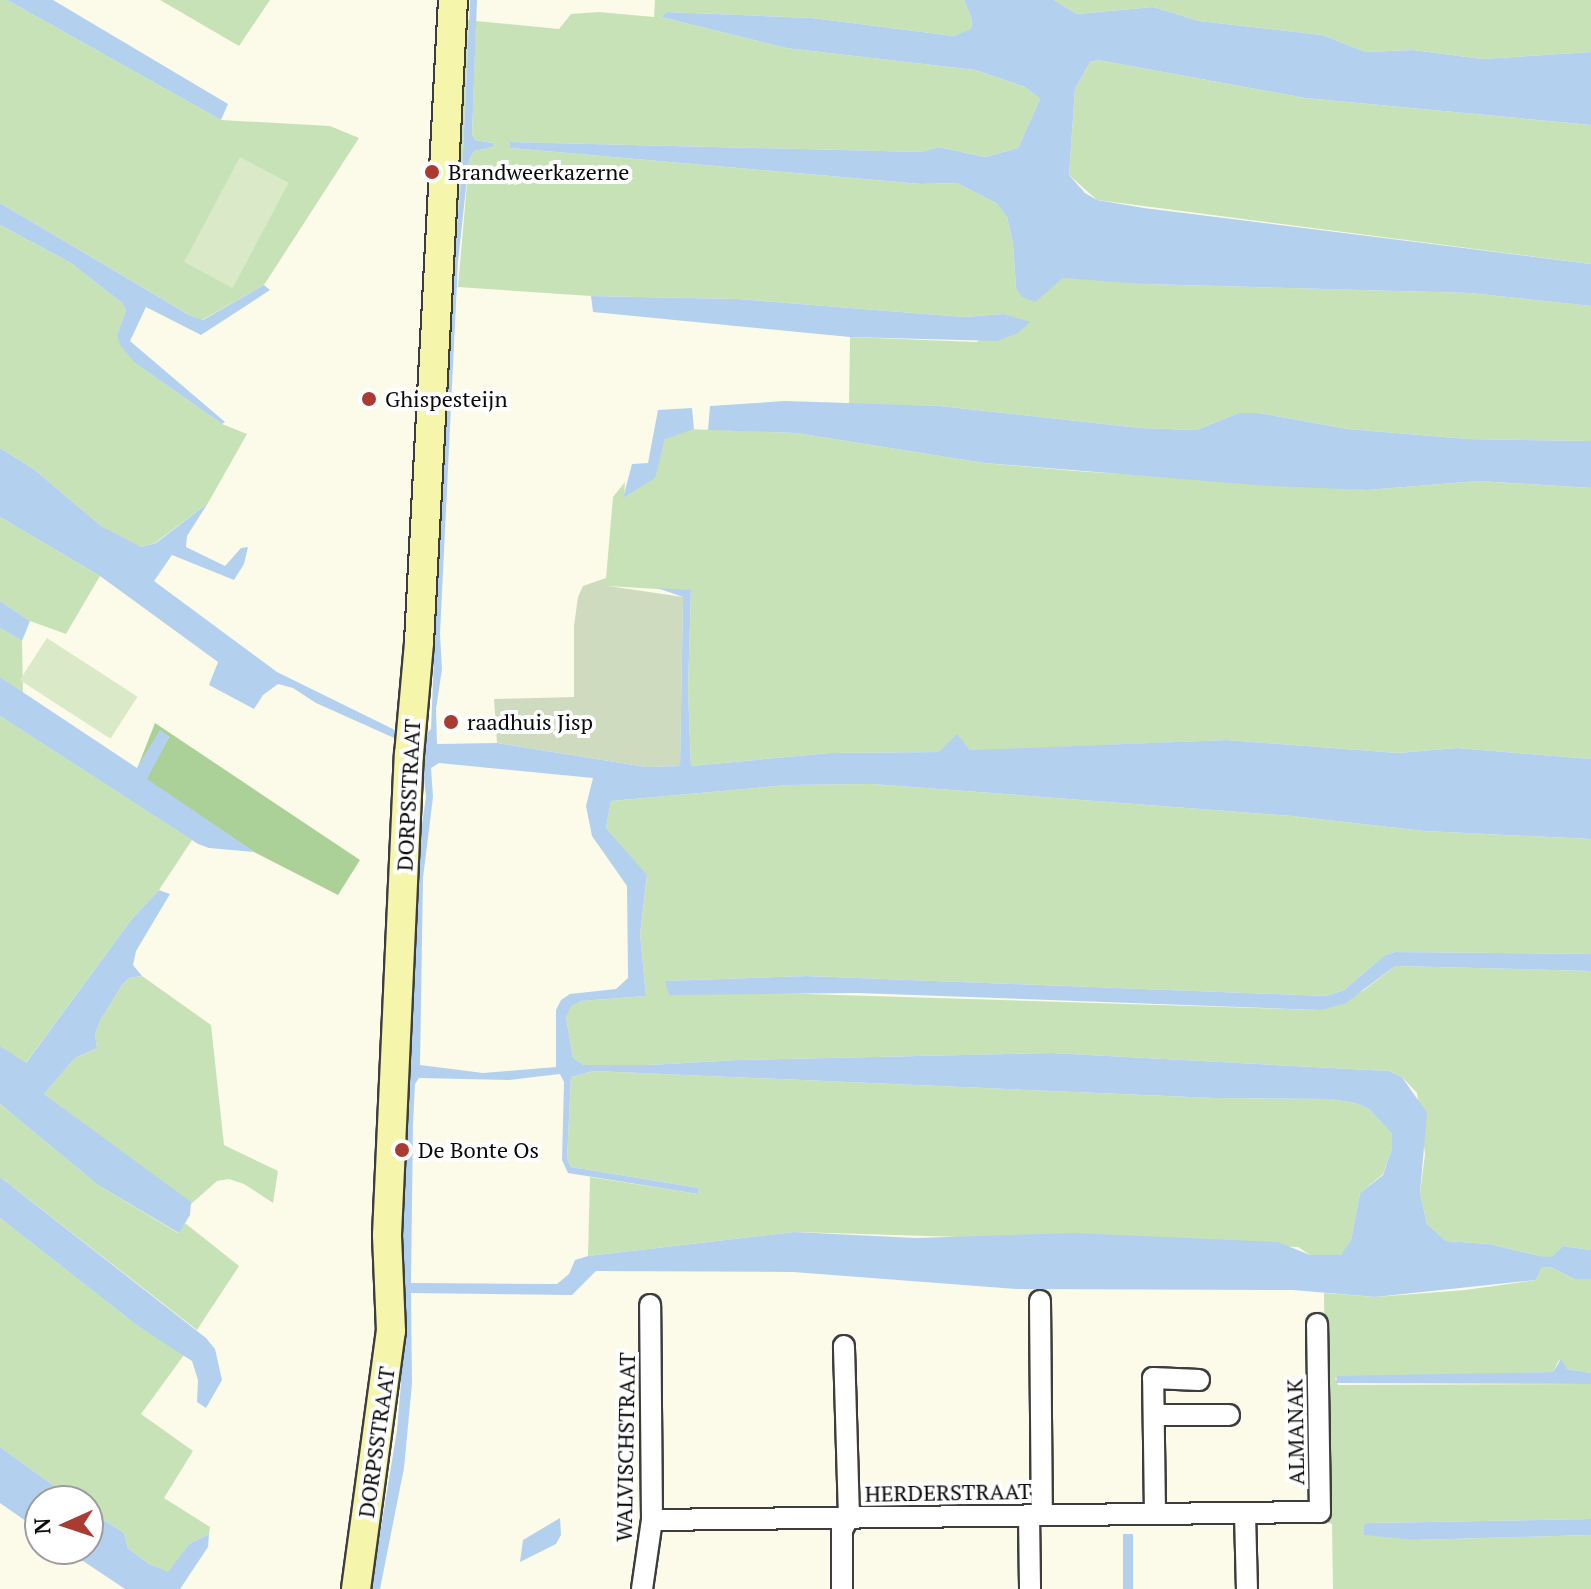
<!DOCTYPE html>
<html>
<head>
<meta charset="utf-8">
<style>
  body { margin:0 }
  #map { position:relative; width:1591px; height:1589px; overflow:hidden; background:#fcfbe9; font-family:"PT Serif",serif }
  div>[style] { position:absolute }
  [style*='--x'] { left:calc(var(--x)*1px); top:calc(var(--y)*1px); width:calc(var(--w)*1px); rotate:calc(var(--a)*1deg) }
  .green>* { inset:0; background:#c8e2b7 }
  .forest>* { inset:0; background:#abd198 }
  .cemetery>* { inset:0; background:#cedbbe }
  .pitch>* { inset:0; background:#daeac8; transform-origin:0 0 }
  .water>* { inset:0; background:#b3d1ee; transform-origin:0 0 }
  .roads { filter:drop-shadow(2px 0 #3d3d3d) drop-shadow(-2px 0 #3d3d3d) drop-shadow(0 2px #3d3d3d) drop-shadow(0 -2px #3d3d3d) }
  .street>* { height:20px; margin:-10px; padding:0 10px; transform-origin:10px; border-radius:10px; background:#fff }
  .secondary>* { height:28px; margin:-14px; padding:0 14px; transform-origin:14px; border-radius:14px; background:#f5f5ab }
  .dots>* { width:22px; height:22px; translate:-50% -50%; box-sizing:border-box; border:4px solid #fff; border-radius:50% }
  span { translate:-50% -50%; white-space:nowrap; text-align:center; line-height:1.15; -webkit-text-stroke:8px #fff; paint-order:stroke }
  .poi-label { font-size:22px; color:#0a0a0a }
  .left { translate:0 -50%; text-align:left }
  .street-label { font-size:22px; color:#0a0a0a }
  .north { position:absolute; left:24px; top:1485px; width:80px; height:80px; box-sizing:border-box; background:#fff; border:2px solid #9d9d9d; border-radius:50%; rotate:267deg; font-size:22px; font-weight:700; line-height:32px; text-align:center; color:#0a0a0a }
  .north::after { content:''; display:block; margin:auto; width:28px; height:36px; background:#a93b33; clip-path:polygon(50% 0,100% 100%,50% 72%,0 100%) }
</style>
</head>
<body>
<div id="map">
  <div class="green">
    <i style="clip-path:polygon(0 0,7px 0,221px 120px,330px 126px,359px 138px,264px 285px,202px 320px,189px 315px,0 203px)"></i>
    <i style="clip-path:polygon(160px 0,270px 0,239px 46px)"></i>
    <i style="clip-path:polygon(655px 0,964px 0,972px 20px,971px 30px,954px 36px,812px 18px,667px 12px,661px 17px,786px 48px,975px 70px,1025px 87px,1040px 99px,1018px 148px,985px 157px,938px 147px,922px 152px,510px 142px,510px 148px,921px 184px,957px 183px,996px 203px,1007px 217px,1013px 244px,1016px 288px,1049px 287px,1063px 278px,1112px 279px,1143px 284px,1470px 293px,1591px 306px,1591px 441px,1468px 439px,1348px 429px,1259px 413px,1239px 413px,1196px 430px,1140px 428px,940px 406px,849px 404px,850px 337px,977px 342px,1003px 314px,964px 317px,738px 299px,591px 296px,458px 287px,469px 160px,474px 151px,493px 147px,493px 143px,475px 140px,472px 136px,476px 21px,559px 29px,571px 14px,599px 12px,654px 17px)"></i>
    <i style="clip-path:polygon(1054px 0,1591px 0,1591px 52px,1482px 59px,1413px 50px,1366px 52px,1322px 35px,1199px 21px,1153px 7px,1077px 14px)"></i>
    <i style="clip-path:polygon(463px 20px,469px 20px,462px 173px,450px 286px)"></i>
    <i style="clip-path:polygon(1098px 60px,1305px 98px,1591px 125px,1591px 264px,1097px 200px,1069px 175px,1075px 89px,1090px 62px)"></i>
    <i style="clip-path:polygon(0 225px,71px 263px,122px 303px,126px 310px,117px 335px,135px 363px,222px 424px,247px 434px,208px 503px,155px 543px,141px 547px,124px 540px,101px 526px,35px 470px,0 448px)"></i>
    <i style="clip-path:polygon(687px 429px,796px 433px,984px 463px,1076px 471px,1367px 490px,1479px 481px,1591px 488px,1591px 759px,1457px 748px,1398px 753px,1227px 740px,939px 752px,830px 753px,691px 766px,688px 689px,691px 591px,607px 586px,606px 578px,613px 497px,625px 482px,624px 497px,654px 478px,665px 439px)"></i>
    <i style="clip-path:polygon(0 517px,100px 576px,66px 634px,30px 621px,0 601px)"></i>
    <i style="clip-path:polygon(0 628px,22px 641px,23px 694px,0 677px)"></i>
    <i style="clip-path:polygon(0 716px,192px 840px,159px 890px,131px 920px,25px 1064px,0 1046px)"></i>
    <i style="clip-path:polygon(872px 784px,1292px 816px,1424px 831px,1591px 839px,1591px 954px,1395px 952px,1385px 955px,1344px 990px,1326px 996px,807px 976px,665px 981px,774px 993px,1321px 1010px,1363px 991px,1395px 966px,1591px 971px,1591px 1250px,1563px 1246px,1552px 1258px,1540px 1256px,1489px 1244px,1446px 1241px,1427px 1224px,1420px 1193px,1425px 1154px,1417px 1093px,1402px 1077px,1389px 1071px,1052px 1053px,738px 1060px,649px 1065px,584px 1065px,573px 1058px,566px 1017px,570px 1006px,581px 1001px,646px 996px,640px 934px,647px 876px,606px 828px,611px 801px,788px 785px)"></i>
    <i style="clip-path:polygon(142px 976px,211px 1025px,224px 1145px,278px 1171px,273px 1203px,244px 1184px,229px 1179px,217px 1181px,190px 1205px,44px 1094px,75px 1058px,97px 1048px,95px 1035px,100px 1021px,122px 985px,129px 978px)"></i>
    <i style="clip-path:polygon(594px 1071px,1213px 1098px,1330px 1099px,1355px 1103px,1369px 1109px,1392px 1134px,1392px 1148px,1383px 1174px,1360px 1193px,1351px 1240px,1342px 1255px,1310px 1255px,1298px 1247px,794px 1232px,588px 1256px,590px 1177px,698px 1194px,699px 1188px,571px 1167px,567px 1159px,571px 1077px)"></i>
    <i style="clip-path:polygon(0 1104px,98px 1185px,178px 1233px,185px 1223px,239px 1266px,197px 1330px,0 1177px)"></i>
    <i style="clip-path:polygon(0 1218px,139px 1327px,184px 1355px,141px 1414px,193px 1451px,164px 1498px,210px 1527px,209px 1534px,189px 1544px,168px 1573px,149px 1564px,128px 1548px,124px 1533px,88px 1510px,88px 1501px,75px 1501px,0 1447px)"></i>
    <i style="clip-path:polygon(1551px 1267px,1574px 1279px,1591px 1279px,1591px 1373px,1567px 1369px,1559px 1360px,1553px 1372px,1335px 1378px,1338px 1385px,1591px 1384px,1591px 1519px,1368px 1523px,1416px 1540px,1591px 1535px,1591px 1589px,1333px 1589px,1332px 1524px,1326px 1522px,1324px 1293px,1375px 1297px,1465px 1290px,1536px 1280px,1540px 1268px)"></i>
  </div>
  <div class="forest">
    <i style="clip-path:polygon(155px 723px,360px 860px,338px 895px,254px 852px,146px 779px,169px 737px,160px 731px,137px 769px)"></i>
  </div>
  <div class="cemetery">
    <i style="clip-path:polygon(606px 578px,608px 586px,683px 597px,680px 766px,646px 767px,497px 743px,494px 699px,574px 697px,574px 626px,578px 597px,583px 586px)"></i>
  </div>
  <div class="pitch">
    <i style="left:240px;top:157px;width:55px;height:119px;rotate:28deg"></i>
    <i style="left:47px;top:638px;width:108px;height:50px;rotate:33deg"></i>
  </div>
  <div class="water">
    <i style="clip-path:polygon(7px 0,53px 0,228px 104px,221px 120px)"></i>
    <i style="clip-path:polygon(evenodd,470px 0,477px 0,472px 135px,475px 140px,493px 143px,493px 147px,474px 151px,469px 160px,458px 262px,440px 634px,442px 669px,436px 709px,437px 744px,497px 743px,646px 767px,680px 766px,683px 597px,657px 588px,691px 590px,688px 689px,691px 766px,830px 753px,939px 752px,957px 734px,970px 750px,1227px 740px,1398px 753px,1457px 748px,1591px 759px,1591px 839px,1424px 831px,1292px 816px,872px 784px,788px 785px,611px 801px,606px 828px,647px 875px,640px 934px,646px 996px,581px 1001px,571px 1006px,566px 1017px,573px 1058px,584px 1065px,649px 1065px,738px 1060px,1052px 1053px,1389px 1071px,1402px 1077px,1427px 1113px,1420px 1193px,1427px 1224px,1446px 1241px,1489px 1244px,1540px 1256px,1552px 1257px,1563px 1246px,1591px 1250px,1591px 1279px,1574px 1279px,1551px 1267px,1541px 1268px,1536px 1280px,1375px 1297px,1293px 1290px,1016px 1289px,793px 1272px,596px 1271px,572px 1295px,411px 1293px,412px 1384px,404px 1468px,380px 1589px,371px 1589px,397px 1430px,401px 1384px,399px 1229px,415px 872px,426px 797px,421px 750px,316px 703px,293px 688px,278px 684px,263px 695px,254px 709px,209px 685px,218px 662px,100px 576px,0 517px,0 448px,35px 470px,101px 526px,141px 547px,156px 543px,208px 503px,187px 536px,186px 547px,225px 566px,241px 548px,248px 547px,244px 564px,234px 580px,172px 555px,154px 581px,277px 672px,401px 733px,421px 739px,431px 729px,449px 304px,462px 173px,470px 0,439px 763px,593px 778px,586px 806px,592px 836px,627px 886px,628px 978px,616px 989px,570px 994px,561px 1000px,556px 1010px,556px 1067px,483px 1073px,420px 1065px,423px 878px,433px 797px,431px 768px,439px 763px,470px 0,594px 1071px,1213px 1098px,1330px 1099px,1355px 1103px,1369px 1109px,1392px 1134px,1392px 1148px,1383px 1175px,1360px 1193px,1351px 1240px,1341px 1255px,1310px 1255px,1278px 1242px,1074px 1233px,916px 1238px,794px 1232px,588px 1256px,575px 1260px,569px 1274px,557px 1284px,411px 1283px,413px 1124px,415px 1084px,419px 1078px,509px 1080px,560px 1074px,564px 1082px,562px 1160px,568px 1173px,698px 1194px,699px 1188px,571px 1167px,567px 1159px,571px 1077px,594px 1071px)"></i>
    <i style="clip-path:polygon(964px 0,1054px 0,1077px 14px,1153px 7px,1199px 21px,1322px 35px,1366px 52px,1413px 50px,1482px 59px,1591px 52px,1591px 125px,1305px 98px,1098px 60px,1090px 62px,1075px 89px,1069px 175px,1085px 193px,1097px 200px,1144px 208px,1591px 264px,1591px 306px,1470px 293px,1143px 284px,1063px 278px,1035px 302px,1022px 297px,1016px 288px,1013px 244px,1007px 217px,996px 203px,957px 183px,921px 184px,510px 148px,510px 142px,922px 152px,938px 147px,985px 157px,1018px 148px,1040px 99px,1025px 87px,975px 70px,786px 48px,661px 17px,667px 12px,812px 18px,954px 36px,971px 29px,972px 20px)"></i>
    <i style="clip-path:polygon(0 203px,189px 315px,203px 320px,264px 285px,270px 290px,201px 335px,146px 307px,130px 341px,225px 422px,222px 424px,135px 363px,120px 345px,117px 335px,126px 310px,122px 303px,71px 263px,0 225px)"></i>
    <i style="clip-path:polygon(591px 296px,738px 299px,964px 317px,1003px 314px,1030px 322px,1018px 333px,997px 341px,850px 337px,593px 312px)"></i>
    <i style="clip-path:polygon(785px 401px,940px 406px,1140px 428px,1196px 430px,1239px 413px,1259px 413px,1348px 429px,1468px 439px,1591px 441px,1591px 488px,1479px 481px,1367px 490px,1268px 486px,984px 463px,796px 433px,708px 430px,710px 406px)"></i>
    <i style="clip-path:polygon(692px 408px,694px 429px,665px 439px,655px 478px,623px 498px,632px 464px,648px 463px,658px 410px)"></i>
    <i style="clip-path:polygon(0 601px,30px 621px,22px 641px,0 628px)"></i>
    <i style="clip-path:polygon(0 677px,137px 768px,160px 730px,169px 737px,147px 779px,254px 852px,209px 848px,198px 844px,0 716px)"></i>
    <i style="clip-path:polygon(159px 890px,170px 894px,136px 951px,133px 965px,142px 976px,129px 978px,122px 985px,100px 1021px,95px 1035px,97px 1048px,75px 1058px,44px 1094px,191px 1202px,190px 1215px,179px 1233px,98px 1185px,0 1104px,0 1046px,26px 1063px,131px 920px)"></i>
    <i style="clip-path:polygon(1395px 952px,1591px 954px,1591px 971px,1395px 966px,1346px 1003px,1321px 1010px,858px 993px,669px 995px,665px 981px,807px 976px,1326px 996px,1344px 990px,1385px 955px)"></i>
    <i style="clip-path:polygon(0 1177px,206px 1338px,215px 1349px,222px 1380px,206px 1408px,197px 1402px,198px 1380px,192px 1361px,139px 1327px,0 1218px)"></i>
    <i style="clip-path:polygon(1561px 1359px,1567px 1369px,1591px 1373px,1591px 1384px,1336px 1383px,1337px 1376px,1553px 1372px)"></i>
    <i style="clip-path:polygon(0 1447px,75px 1501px,40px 1501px,40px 1531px,0 1503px)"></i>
    <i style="clip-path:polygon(88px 1510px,124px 1533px,128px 1548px,149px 1564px,168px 1572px,189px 1544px,209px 1534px,208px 1547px,180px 1589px,125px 1589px,65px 1549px,88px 1549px)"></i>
    <i style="clip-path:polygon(560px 1518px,561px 1535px,556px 1544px,520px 1562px,523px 1540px)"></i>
    <i style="clip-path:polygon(1591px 1519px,1591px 1535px,1416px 1540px,1364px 1535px,1364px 1525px,1368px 1523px)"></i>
    <i style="left:1123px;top:1534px;width:10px;height:55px"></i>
  </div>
  <div class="roads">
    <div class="street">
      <i style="--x:1040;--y:1301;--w:214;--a:89.5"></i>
      <i style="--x:1154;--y:1415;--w:75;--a:0"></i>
      <i style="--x:1155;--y:1513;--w:135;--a:-90.8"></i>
      <i style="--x:1153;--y:1378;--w:46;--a:2.5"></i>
      <i style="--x:1245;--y:1514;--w:75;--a:88.5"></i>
      <i style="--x:1029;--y:1515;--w:74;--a:89.2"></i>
      <i style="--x:652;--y:1520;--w:668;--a:-0.69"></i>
      <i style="--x:1320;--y:1512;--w:188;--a:-90.9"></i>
      <i style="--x:642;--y:1589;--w:70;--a:-81.8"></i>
      <i style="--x:652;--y:1520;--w:215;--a:-90.5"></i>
      <i style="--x:842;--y:1589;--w:59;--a:-90"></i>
      <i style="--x:842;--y:1530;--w:15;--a:-62"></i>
      <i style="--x:849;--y:1517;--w:171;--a:-91.7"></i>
    </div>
    <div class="secondary">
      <i style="--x:356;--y:1589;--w:260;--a:-82.3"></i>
      <i style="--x:391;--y:1331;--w:96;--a:-92.4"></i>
      <i style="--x:387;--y:1235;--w:481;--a:-87.4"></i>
      <i style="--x:409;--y:755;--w:113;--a:-84.9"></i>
      <i style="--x:419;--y:642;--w:643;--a:-86.97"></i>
    </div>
  </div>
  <div class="dots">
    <i style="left:432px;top:172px;background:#a93b33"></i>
    <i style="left:369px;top:399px;background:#a93b33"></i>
    <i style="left:451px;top:722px;background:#a93b33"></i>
    <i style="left:402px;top:1150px;background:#a93b33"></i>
  </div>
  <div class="poi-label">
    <span class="left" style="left:448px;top:172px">Brandweerkazerne</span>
    <span class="left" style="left:385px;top:399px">Ghispesteijn</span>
    <span class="left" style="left:467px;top:722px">raadhuis Jisp</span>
    <span class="left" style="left:418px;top:1150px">De Bonte Os</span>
  </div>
  <div class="street-label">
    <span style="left:408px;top:795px;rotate:-87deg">DORPSSTRAAT</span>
    <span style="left:1295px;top:1432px;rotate:-91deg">ALMANAK</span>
    <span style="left:376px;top:1442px;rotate:-82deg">DORPSSTRAAT</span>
    <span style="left:625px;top:1447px;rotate:-89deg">WALVISCHSTRAAT</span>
    <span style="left:948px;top:1492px;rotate:-1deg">HERDERSTRAAT</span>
  </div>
  <div class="north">N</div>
</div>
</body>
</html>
